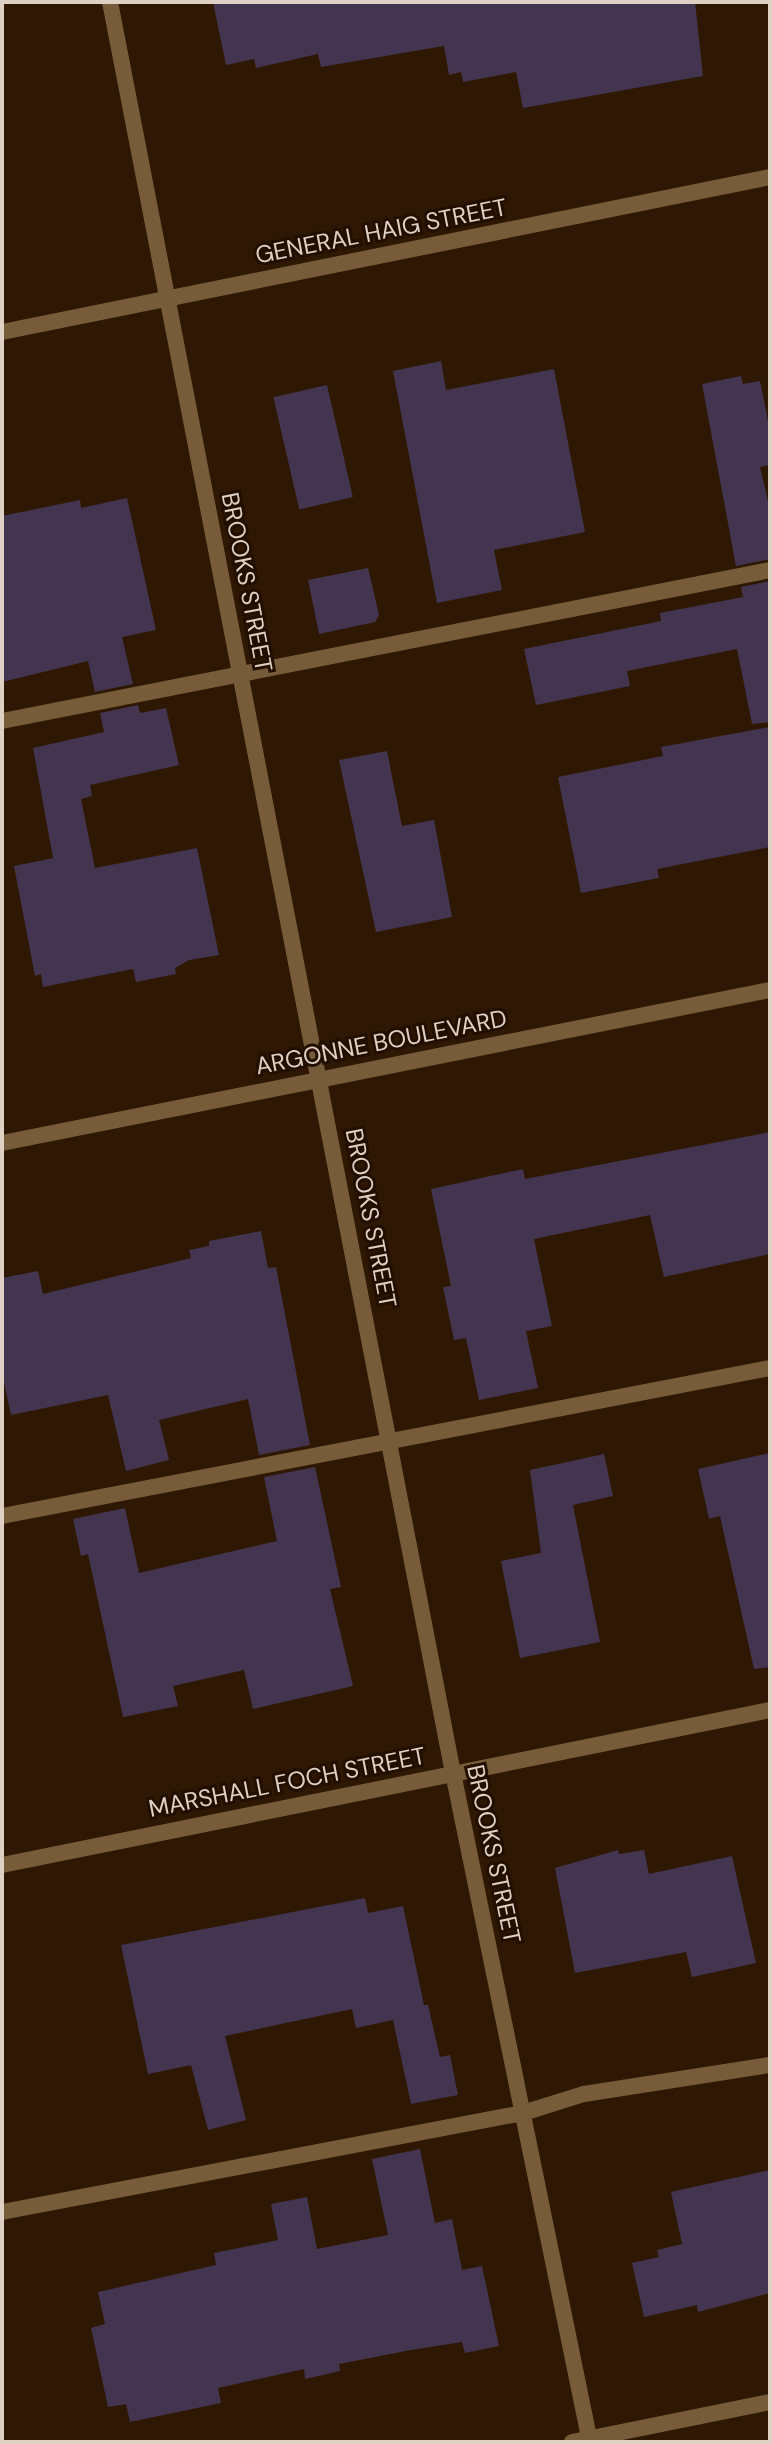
<!DOCTYPE html>
<html>
<head>
<meta charset="utf-8">
<style>
  body { margin:0 }
  #map { position:relative; width:772px; height:2444px; overflow:hidden; background:#2e1803; font-family:"DM Sans",sans-serif }
  div>[style] { position:absolute }
  [style*='--x'] { left:calc(var(--x)*1px); top:calc(var(--y)*1px); width:calc(var(--w)*1px); rotate:calc(var(--a)*1deg) }
  .building>* { inset:0; background:#433550; transform-origin:0 0 }
  .lane>* { height:16px; margin:-8px; padding:0 8px; transform-origin:8px; border-radius:8px; background:#765c38 }
  .street>* { height:16px; margin:-8px; padding:0 8px; transform-origin:8px; border-radius:8px; background:#765c38 }
  span { translate:-50% -50%; white-space:nowrap; text-align:center; line-height:1.15; -webkit-text-stroke:6px #230f00; paint-order:stroke }
  .street-label { font-size:24px; color:#ded0c3 }
  .frame { position:absolute; inset:0; border:4px solid #ded0c3; pointer-events:none }
</style>
</head>
<body>
<div id="map">
  <div class="building">
    <i style="clip-path:polygon(213px 2px,695px 2px,703px 76px,523px 108px,516px 72px,463px 82px,461px 72px,449px 75px,444px 46px,321px 67px,318px 54px,256px 68px,254px 59px,226px 65px)"></i>
    <i style="clip-path:polygon(441px 361px,446px 390px,554px 369px,585px 532px,494px 550px,502px 590px,437px 603px,393px 371px)"></i>
    <i style="clip-path:polygon(741px 376px,743px 384px,760px 381px,770px 431px,770px 465px,760px 467px,770px 510px,770px 559px,736px 566px,702px 384px)"></i>
    <i style="left:327px;top:385px;width:115px;height:55px;rotate:77deg"></i>
    <i style="clip-path:polygon(127px 498px,156px 630px,122px 637px,133px 684px,95px 692px,88px 661px,2px 682px,2px 516px,80px 500px,81px 508px)"></i>
    <i style="clip-path:polygon(368px 568px,379px 615px,375px 622px,319px 634px,308px 580px)"></i>
    <i style="clip-path:polygon(770px 581px,770px 722px,752px 724px,737px 649px,627px 671px,630px 686px,536px 705px,524px 649px,661px 621px,660px 613px,743px 597px,741px 587px)"></i>
    <i style="clip-path:polygon(138px 705px,140px 713px,166px 708px,179px 765px,90px 785px,92px 796px,81px 799px,95px 868px,197px 848px,219px 955px,189px 960px,175px 968px,176px 974px,136px 982px,133px 969px,43px 987px,41px 974px,35px 976px,14px 866px,53px 858px,33px 748px,104px 732px,100px 713px)"></i>
    <i style="clip-path:polygon(770px 727px,770px 847px,657px 869px,659px 878px,581px 893px,558px 777px,663px 756px,661px 747px)"></i>
    <i style="clip-path:polygon(387px 751px,402px 826px,434px 820px,452px 917px,376px 932px,339px 760px)"></i>
    <i style="clip-path:polygon(770px 1132px,770px 1254px,664px 1277px,650px 1215px,534px 1239px,552px 1326px,526px 1331px,538px 1388px,479px 1400px,466px 1338px,454px 1340px,443px 1287px,451px 1286px,431px 1189px,523px 1169px,525px 1179px)"></i>
    <i style="clip-path:polygon(261px 1231px,268px 1268px,276px 1267px,310px 1445px,259px 1455px,248px 1399px,159px 1420px,169px 1460px,126px 1471px,108px 1395px,11px 1415px,2px 1373px,2px 1278px,38px 1271px,43px 1294px,191px 1258px,189px 1250px,209px 1246px,209px 1241px)"></i>
    <i style="clip-path:polygon(770px 1453px,770px 1667px,754px 1669px,720px 1516px,709px 1519px,698px 1469px)"></i>
    <i style="clip-path:polygon(604px 1454px,613px 1496px,573px 1505px,600px 1642px,520px 1658px,501px 1561px,541px 1553px,530px 1470px)"></i>
    <i style="clip-path:polygon(315px 1467px,341px 1587px,330px 1589px,353px 1686px,253px 1709px,244px 1670px,173px 1686px,178px 1706px,123px 1717px,88px 1554px,81px 1556px,73px 1519px,125px 1508px,139px 1573px,277px 1541px,264px 1477px)"></i>
    <i style="clip-path:polygon(618px 1850px,619px 1854px,644px 1850px,649px 1874px,732px 1856px,756px 1963px,692px 1977px,686px 1952px,575px 1973px,555px 1868px)"></i>
    <i style="clip-path:polygon(365px 1898px,368px 1913px,403px 1906px,424px 2005px,428px 2005px,440px 2057px,450px 2055px,458px 2095px,411px 2104px,393px 2020px,356px 2028px,352px 2009px,225px 2036px,246px 2120px,208px 2130px,191px 2065px,148px 2074px,121px 1945px)"></i>
    <i style="clip-path:polygon(420px 2149px,435px 2223px,452px 2219px,462px 2270px,482px 2266px,499px 2346px,465px 2353px,462px 2342px,411px 2350px,339px 2364px,340px 2371px,305px 2379px,304px 2369px,218px 2388px,221px 2403px,130px 2422px,126px 2404px,108px 2407px,91px 2328px,105px 2324px,98px 2292px,216px 2265px,214px 2253px,278px 2240px,271px 2204px,307px 2197px,317px 2249px,388px 2235px,372px 2159px)"></i>
    <i style="clip-path:polygon(770px 2170px,770px 2293px,698px 2312px,697px 2305px,644px 2317px,632px 2263px,659px 2257px,657px 2250px,682px 2244px,671px 2192px)"></i>
  </div>
  <div class="lane">
    <i style="--x:2;--y:721;--w:783;--a:-11.12"></i>
    <i style="--x:2;--y:1516;--w:782;--a:-10.91"></i>
    <i style="--x:2;--y:2212;--w:530;--a:-10.76"></i>
    <i style="--x:523;--y:2113;--w:64;--a:-17.3"></i>
    <i style="--x:584;--y:2094;--w:188;--a:-8.9"></i>
  </div>
  <div class="street">
    <i style="--x:110;--y:2;--w:1804;--a:79.04"></i>
    <i style="--x:453;--y:1773;--w:683;--a:78.43"></i>
    <i style="--x:2;--y:332;--w:783;--a:-11.41"></i>
    <i style="--x:2;--y:1143;--w:783;--a:-11.27"></i>
    <i style="--x:2;--y:1865;--w:783;--a:-11.41"></i>
    <i style="--x:572;--y:2442;--w:202;--a:-11.4"></i>
  </div>
  <div class="street-label">
    <span style="left:381px;top:231px;rotate:-11deg">GENERAL HAIG STREET</span>
    <span style="left:247px;top:582px;rotate:79deg">BROOKS STREET</span>
    <span style="left:381px;top:1042px;rotate:-11deg">ARGONNE BOULEVARD</span>
    <span style="left:371px;top:1218px;rotate:79deg">BROOKS STREET</span>
    <span style="left:287px;top:1782px;rotate:-11deg">MARSHALL FOCH STREET</span>
    <span style="left:494px;top:1854px;rotate:78deg">BROOKS STREET</span>
  </div>
  <div class="frame"></div>
</div>
</body>
</html>
